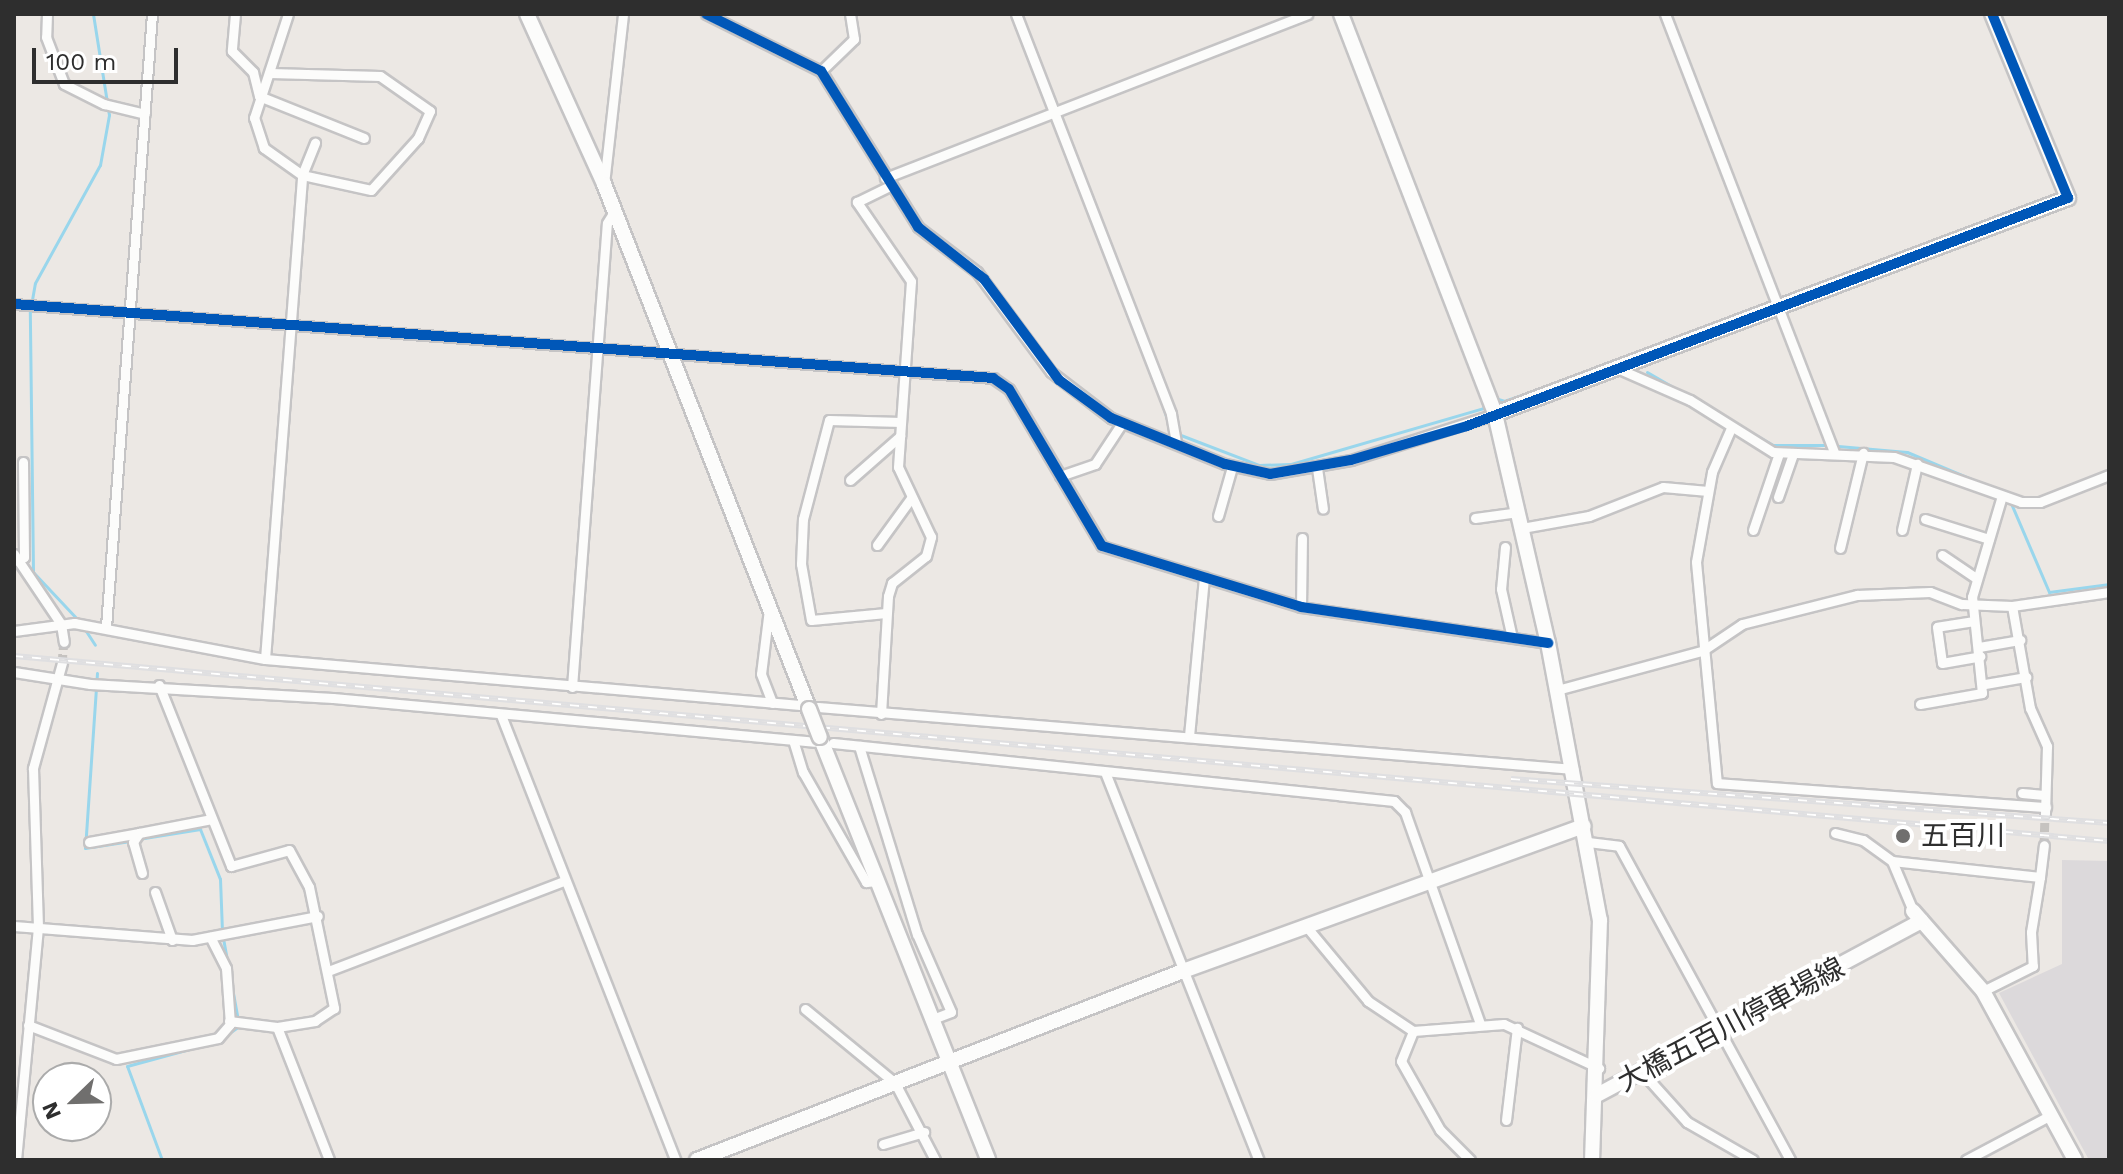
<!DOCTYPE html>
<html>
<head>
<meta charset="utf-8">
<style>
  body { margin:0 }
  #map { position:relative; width:2123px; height:1174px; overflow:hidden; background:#ece8e4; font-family:"Work Sans","Noto Sans JP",sans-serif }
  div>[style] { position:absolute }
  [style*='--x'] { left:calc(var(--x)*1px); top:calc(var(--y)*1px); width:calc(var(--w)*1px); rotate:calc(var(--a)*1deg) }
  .industrial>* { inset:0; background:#dcd9db }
  .stream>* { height:3px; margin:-1.5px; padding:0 1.5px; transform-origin:1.5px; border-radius:1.5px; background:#99d6ec }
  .street-tunnel>* { height:9px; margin-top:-4.5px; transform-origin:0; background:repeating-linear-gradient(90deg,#c6c3c0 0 9px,transparent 0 13.5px) }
  .roads { filter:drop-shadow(2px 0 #c5c4c5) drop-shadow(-2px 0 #c5c4c5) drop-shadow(0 2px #c5c4c5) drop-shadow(0 -2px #c5c4c5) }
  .street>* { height:9px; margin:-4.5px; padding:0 4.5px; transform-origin:4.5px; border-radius:4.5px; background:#fcfcfb }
  .secondary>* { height:14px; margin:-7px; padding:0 7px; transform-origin:7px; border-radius:7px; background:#fcfcfb }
  .rail>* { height:6px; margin-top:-3px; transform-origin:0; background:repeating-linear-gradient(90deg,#fff 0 9px,#dfdfe1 0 18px); box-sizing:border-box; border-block:2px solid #dfdfe1 }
  .bridges { filter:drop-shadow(2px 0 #c5c4c5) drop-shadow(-2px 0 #c5c4c5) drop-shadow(0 2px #c5c4c5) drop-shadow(0 -2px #c5c4c5) }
  .secondary-bridge>* { height:14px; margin:-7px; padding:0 7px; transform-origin:7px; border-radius:7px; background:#fcfcfb }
  .cycleway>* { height:10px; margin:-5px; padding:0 5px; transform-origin:5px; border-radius:5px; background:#0057b8 }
  .dots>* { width:22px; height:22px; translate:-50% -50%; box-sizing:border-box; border:4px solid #fff; border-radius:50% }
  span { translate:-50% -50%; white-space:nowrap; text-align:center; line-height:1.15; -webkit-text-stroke:8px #fff; paint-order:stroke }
  .poi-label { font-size:28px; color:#2e2e2e }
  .left { translate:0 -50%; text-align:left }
  .street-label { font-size:28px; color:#2e2e2e }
  .frame { position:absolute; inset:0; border:16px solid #2e2e2e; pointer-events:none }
  .north { position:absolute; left:32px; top:1062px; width:80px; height:80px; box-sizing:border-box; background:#fff; border:2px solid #ababab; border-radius:50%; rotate:247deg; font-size:22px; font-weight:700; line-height:32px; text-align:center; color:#2e2e2e }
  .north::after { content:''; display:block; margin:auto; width:28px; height:36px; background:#706f6e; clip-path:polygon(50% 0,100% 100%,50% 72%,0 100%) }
  .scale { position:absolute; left:32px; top:48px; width:146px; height:36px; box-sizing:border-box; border:4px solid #2e2e2e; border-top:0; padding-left:10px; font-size:24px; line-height:28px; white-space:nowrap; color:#2e2e2e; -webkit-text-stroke:6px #fff; paint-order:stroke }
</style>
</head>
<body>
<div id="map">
  <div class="industrial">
    <i style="clip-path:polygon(2062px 860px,2109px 861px,2109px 1160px,2089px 1160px,1999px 993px,2062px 964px)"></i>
  </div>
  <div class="stream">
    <i style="--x:1647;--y:372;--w:146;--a:30.1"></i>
    <i style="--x:1773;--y:445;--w:53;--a:0"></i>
    <i style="--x:1495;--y:398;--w:9;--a:18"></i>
    <i style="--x:1504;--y:401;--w:123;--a:-19"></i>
    <i style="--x:1162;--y:403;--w:17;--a:73"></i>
    <i style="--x:1178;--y:434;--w:87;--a:20.9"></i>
    <i style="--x:1259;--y:465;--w:32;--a:-2"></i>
    <i style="--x:1291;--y:464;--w:201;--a:-16.2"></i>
    <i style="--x:1484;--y:408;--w:7;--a:-106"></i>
    <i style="--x:1838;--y:446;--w:69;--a:5"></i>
    <i style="--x:1907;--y:452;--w:108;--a:22.8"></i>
    <i style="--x:2010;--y:501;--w:99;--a:66.8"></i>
    <i style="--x:2049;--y:592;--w:61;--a:-7.6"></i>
    <i style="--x:80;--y:622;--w:69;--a:-133.2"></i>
    <i style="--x:33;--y:572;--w:261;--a:-90.7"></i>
    <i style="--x:30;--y:311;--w:28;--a:-80"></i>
    <i style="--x:35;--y:283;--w:135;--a:-61.2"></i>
    <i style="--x:100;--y:165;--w:51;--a:-79.8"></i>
    <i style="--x:109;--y:115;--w:102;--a:-99"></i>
    <i style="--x:84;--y:628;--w:20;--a:57"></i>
    <i style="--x:97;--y:673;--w:175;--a:93.9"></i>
    <i style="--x:85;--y:848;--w:47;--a:-8.7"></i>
    <i style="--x:138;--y:839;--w:63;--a:-9.2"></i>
    <i style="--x:200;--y:829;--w:54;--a:68.2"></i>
    <i style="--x:220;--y:879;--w:51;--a:87.8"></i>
    <i style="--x:215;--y:1043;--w:29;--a:-35"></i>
    <i style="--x:239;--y:1026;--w:89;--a:-100.3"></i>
    <i style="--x:162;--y:1160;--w:100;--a:-110.4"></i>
    <i style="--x:127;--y:1066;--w:76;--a:-15.3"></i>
  </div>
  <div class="street-tunnel">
    <i style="--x:62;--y:663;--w:21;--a:-85"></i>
    <i style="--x:2044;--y:845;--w:31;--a:-88"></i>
  </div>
  <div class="roads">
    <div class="street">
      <i style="--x:47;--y:14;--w:23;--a:92"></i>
      <i style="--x:46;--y:37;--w:50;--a:69"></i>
      <i style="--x:64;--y:84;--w:45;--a:26.6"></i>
      <i style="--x:104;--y:104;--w:42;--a:13.7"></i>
      <i style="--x:235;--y:14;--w:37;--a:95"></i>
      <i style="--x:232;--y:51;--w:30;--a:45"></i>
      <i style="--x:253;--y:72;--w:25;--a:76"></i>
      <i style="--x:259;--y:96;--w:113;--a:21.8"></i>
      <i style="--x:706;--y:14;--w:128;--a:26.4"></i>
      <i style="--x:821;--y:71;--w:184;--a:58.1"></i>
      <i style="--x:918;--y:227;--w:74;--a:37.3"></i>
      <i style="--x:977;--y:272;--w:124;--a:53.5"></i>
      <i style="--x:1051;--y:372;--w:76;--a:37.5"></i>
      <i style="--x:1111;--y:418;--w:123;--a:22"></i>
      <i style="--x:1225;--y:464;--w:46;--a:12.5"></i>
      <i style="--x:1270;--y:474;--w:82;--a:-9.8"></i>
      <i style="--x:1351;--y:460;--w:151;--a:-17.7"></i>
      <i style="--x:1016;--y:14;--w:429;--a:68.8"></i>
      <i style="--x:1171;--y:414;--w:29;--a:80"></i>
      <i style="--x:1665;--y:14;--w:469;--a:68.9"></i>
      <i style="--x:821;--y:71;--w:46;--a:-44.1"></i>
      <i style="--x:854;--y:39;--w:25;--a:-99"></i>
      <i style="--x:270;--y:73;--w:110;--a:1.6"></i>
      <i style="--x:380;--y:76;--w:61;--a:35"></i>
      <i style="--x:430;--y:111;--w:30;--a:114"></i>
      <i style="--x:418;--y:138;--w:70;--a:132.1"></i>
      <i style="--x:371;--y:190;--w:71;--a:-167.7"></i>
      <i style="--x:302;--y:175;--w:35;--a:-68"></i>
      <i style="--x:885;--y:178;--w:453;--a:-21.2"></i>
      <i style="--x:604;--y:184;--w:171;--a:-83.6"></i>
      <i style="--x:14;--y:304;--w:982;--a:4.32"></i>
      <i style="--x:993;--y:378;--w:19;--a:35"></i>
      <i style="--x:1009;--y:389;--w:182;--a:59.4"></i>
      <i style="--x:1102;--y:546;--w:208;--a:17"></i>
      <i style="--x:1301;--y:607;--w:250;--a:8.3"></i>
      <i style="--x:1619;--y:369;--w:77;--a:23.6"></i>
      <i style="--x:1690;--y:400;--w:98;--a:32.1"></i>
      <i style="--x:1773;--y:452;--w:121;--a:2.4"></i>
      <i style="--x:1894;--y:457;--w:135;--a:19.5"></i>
      <i style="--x:2021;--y:502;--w:19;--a:0"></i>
      <i style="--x:2040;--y:502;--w:74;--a:-21.4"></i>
      <i style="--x:1731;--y:428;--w:48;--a:113.4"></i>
      <i style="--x:1712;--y:472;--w:91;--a:100.1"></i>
      <i style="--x:1696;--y:562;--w:222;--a:84.6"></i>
      <i style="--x:1717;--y:783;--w:330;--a:4.2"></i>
      <i style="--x:1317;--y:468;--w:41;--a:81.7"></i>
      <i style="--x:1060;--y:476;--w:37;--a:-19"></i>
      <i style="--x:1095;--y:464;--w:49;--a:-56.6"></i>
      <i style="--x:850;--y:480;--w:67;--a:-41.3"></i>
      <i style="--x:1778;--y:497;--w:46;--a:-70.8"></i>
      <i style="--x:1218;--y:516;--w:51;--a:-74.1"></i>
      <i style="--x:1475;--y:518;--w:43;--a:-7.9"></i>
      <i style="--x:1925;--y:519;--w:67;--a:17.4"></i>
      <i style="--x:1522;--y:528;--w:68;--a:-10.2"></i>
      <i style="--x:1589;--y:516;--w:79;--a:-21.4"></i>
      <i style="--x:1663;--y:487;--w:45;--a:5.1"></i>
      <i style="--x:1753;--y:530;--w:81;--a:-71.3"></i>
      <i style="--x:1902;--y:530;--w:68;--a:-77.2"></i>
      <i style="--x:877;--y:545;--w:58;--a:-54.1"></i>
      <i style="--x:1505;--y:547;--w:42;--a:95.4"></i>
      <i style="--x:1501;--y:589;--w:50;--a:77.3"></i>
      <i style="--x:1840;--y:548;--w:98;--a:-76.4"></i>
      <i style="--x:14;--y:554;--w:84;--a:56.1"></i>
      <i style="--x:61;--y:624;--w:18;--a:81"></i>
      <i style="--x:1942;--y:555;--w:41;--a:34.1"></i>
      <i style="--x:18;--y:561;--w:7;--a:-34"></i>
      <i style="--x:24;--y:557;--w:95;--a:-90.6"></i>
      <i style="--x:2012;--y:606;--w:98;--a:-8.2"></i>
      <i style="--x:1301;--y:607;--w:69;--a:-89.2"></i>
      <i style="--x:769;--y:609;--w:65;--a:97"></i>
      <i style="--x:761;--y:674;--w:31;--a:69"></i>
      <i style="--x:886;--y:613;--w:75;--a:174.7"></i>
      <i style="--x:811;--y:620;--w:57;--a:-100.1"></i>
      <i style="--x:801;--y:564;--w:45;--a:-87.5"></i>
      <i style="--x:803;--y:519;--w:102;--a:-75.3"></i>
      <i style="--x:829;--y:420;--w:72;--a:1.6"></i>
      <i style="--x:1974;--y:621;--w:37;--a:171"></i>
      <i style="--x:1937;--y:627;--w:36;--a:82"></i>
      <i style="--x:1942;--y:663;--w:39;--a:-10"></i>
      <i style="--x:106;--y:627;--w:615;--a:-85.71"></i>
      <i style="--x:14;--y:631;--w:61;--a:-7.6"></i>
      <i style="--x:74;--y:623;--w:194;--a:10.7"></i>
      <i style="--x:265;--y:659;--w:537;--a:4.91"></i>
      <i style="--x:1979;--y:647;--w:42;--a:-9.7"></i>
      <i style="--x:265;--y:659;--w:485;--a:-85.6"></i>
      <i style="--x:302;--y:175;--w:47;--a:-144.6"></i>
      <i style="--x:264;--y:148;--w:32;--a:-108"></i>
      <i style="--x:254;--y:118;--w:109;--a:-71.9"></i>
      <i style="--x:14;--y:672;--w:77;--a:9"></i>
      <i style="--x:90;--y:684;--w:243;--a:3.3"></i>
      <i style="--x:333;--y:698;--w:483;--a:5.2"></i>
      <i style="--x:1985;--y:684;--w:42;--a:-9.7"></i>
      <i style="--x:159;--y:685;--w:195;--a:68.3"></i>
      <i style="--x:231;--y:866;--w:60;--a:-15.4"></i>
      <i style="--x:289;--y:850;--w:42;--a:61.6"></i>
      <i style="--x:309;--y:887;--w:124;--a:78.3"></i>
      <i style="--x:334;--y:1008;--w:23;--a:146"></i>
      <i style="--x:315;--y:1021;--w:38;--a:171"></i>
      <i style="--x:277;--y:1027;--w:143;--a:68.6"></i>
      <i style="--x:572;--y:687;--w:465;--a:-85.7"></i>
      <i style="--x:607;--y:223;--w:13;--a:-58"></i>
      <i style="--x:1557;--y:690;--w:150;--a:-15.1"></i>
      <i style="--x:1702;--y:651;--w:48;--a:-34"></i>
      <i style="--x:1742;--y:624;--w:119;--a:-14.2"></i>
      <i style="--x:1857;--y:595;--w:73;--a:-2.4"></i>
      <i style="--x:1930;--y:592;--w:34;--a:21"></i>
      <i style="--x:1962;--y:604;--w:50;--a:2.3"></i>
      <i style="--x:2012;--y:606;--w:104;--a:80"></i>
      <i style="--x:2030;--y:708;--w:42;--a:65.9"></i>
      <i style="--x:2047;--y:746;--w:68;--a:91.7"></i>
      <i style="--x:1920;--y:704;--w:63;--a:-10.1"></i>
      <i style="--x:1982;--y:693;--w:97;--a:-95.9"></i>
      <i style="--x:1972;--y:597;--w:105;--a:-73.5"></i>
      <i style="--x:818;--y:707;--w:758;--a:4.69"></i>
      <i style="--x:881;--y:714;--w:118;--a:-86.6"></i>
      <i style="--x:888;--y:596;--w:14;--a:-73"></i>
      <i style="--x:892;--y:583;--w:43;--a:-38.5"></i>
      <i style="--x:926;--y:556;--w:20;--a:-75"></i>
      <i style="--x:931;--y:537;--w:77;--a:-115.2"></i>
      <i style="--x:898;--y:467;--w:186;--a:-86"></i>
      <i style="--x:911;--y:281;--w:96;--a:-124.4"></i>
      <i style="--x:857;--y:202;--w:37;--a:-26"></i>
      <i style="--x:501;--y:715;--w:478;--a:68.6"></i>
      <i style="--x:1189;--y:736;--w:160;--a:-84.6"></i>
      <i style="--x:793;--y:740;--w:34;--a:73"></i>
      <i style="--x:803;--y:772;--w:127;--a:60.2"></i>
      <i style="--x:866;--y:882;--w:12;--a:-5"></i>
      <i style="--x:833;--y:743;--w:564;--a:5.9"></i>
      <i style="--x:1394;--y:801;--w:16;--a:45"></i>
      <i style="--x:1405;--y:812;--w:225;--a:70.5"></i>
      <i style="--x:859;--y:746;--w:197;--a:72.9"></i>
      <i style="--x:917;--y:934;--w:85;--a:66.4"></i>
      <i style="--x:951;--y:1012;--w:19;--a:159"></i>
      <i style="--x:1105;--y:772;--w:417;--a:68.4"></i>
      <i style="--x:2022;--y:793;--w:22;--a:5"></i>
      <i style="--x:1835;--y:833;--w:29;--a:14"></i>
      <i style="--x:1863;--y:840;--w:36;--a:36"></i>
      <i style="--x:1892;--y:861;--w:54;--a:67.2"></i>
      <i style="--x:89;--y:842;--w:51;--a:-10.2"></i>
      <i style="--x:1588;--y:842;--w:31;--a:7"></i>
      <i style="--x:1619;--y:846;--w:358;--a:61.4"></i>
      <i style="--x:1892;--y:861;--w:149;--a:6.2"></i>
      <i style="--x:2040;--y:877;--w:56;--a:99.3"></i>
      <i style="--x:2031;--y:932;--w:34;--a:87"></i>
      <i style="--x:2033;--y:966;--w:56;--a:153.4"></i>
      <i style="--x:142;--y:873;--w:32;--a:-106"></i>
      <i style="--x:133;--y:842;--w:11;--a:-56"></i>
      <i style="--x:139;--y:833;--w:74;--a:-10.9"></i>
      <i style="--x:2040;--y:877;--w:32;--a:-83"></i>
      <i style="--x:155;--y:892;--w:51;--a:70.5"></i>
      <i style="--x:1305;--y:925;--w:99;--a:50.3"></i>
      <i style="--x:1368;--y:1001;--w:54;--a:33.7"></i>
      <i style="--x:14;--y:926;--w:179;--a:4.5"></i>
      <i style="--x:192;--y:940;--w:128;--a:-10.8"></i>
      <i style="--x:328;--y:971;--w:253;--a:-20.9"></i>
      <i style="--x:805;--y:1009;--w:117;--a:39.4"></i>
      <i style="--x:895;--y:1083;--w:87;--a:62.5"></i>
      <i style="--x:229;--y:1021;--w:48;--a:7.1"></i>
      <i style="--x:28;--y:1025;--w:94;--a:21.1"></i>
      <i style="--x:116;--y:1059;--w:104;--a:-11.6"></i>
      <i style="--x:218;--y:1038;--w:18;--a:-49"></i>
      <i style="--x:230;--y:1024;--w:56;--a:-94.1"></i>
      <i style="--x:226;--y:968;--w:35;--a:-117"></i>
      <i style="--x:1643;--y:1073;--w:66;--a:48.1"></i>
      <i style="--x:1687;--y:1122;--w:76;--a:29.9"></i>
      <i style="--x:1506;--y:1120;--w:93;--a:-83.2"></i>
      <i style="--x:883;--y:1144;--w:43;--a:-16.3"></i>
      <i style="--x:16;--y:1160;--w:234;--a:-84.6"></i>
      <i style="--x:38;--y:927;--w:159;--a:-91.8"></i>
      <i style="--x:33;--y:768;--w:109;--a:-74.6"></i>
      <i style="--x:1470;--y:1160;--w:42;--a:-135"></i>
      <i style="--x:1440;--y:1130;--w:79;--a:-119.5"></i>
      <i style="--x:1401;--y:1061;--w:32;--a:-68"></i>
      <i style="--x:1413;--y:1031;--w:91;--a:-4.4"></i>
      <i style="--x:1504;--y:1024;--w:105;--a:24.9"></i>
      <i style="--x:1966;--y:1160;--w:96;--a:-27.9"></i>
    </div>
    <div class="secondary">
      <i style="--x:527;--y:14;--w:187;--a:65.6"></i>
      <i style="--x:604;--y:184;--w:564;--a:68.67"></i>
      <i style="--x:1341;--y:14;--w:429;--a:68.9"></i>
      <i style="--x:1495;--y:414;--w:235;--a:77"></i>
      <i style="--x:1548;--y:643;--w:282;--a:79.4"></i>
      <i style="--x:1600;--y:920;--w:240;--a:91.9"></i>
      <i style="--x:1495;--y:414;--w:612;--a:-20.65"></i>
      <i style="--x:2068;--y:198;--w:199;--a:-112.4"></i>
      <i style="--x:820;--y:737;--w:455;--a:68.3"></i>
      <i style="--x:1913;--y:911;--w:106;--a:48.8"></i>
      <i style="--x:1983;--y:991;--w:192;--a:61.4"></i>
      <i style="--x:1597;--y:1095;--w:368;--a:-28.2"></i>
      <i style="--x:697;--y:1160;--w:521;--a:-21.25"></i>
      <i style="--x:1183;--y:971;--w:426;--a:-19.9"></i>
    </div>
  </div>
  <div class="rail">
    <i style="--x:14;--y:656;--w:2103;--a:5.05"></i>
    <i style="--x:1511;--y:779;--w:600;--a:4.21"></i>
  </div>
  <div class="bridges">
    <div class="secondary-bridge">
      <i style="--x:809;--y:709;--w:30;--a:69"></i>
    </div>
  </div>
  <div class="cycleway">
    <i style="--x:706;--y:14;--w:128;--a:26.4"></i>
    <i style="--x:821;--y:71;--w:184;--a:58.1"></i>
    <i style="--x:918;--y:227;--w:84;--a:38.2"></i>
    <i style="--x:984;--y:279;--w:126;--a:53.4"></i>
    <i style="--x:1059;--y:380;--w:64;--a:36.2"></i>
    <i style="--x:1111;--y:418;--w:123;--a:22"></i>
    <i style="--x:1225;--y:464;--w:46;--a:12.5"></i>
    <i style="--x:1270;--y:474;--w:82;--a:-9.8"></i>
    <i style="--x:1351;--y:460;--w:121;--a:-16.3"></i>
    <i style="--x:1467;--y:426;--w:643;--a:-20.78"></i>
    <i style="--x:2068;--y:198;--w:199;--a:-112.4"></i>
    <i style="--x:14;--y:304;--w:982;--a:4.32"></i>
    <i style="--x:993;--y:378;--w:19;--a:35"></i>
    <i style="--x:1009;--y:389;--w:182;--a:59.4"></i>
    <i style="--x:1102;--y:546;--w:208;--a:17"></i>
    <i style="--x:1301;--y:607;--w:250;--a:8.3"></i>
  </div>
  <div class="dots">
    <i style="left:1903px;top:836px;background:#706f6e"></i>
  </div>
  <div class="poi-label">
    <span class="left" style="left:1921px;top:836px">五百川</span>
  </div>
  <div class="street-label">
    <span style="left:1731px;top:1025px;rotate:-28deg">大橋五百川停車場線</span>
  </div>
  <div class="frame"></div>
  <div class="north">N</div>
  <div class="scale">100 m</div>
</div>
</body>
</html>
